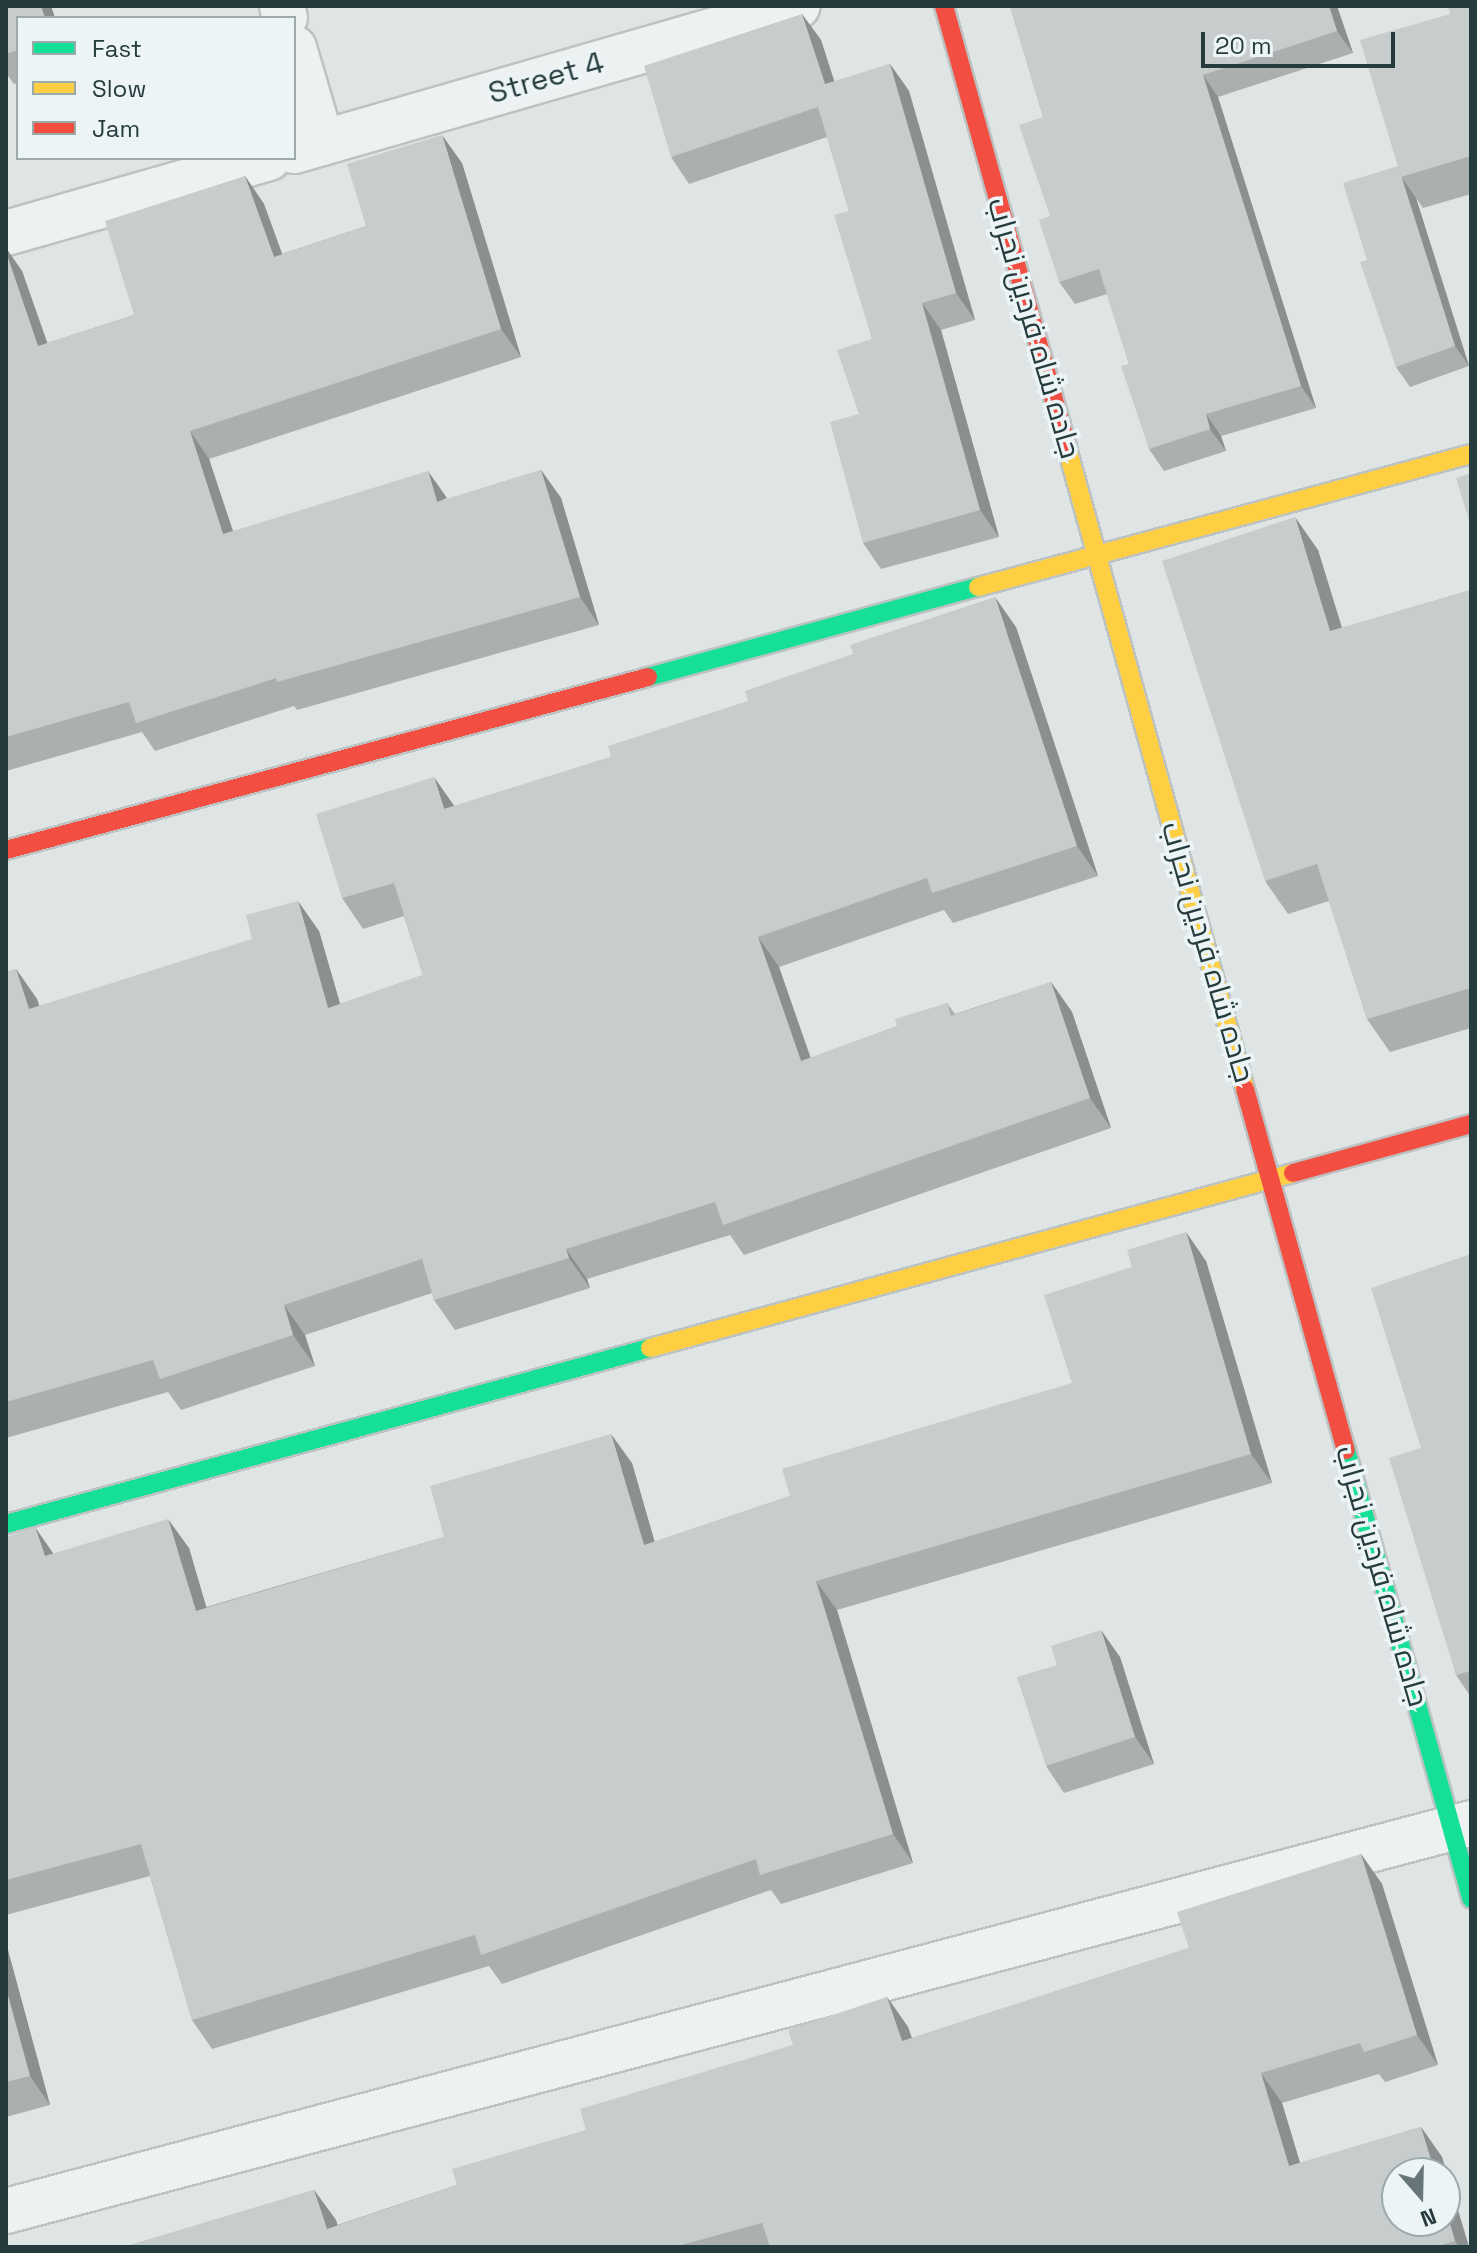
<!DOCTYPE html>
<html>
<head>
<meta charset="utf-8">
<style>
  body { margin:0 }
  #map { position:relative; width:1477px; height:2253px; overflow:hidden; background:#dfe4e4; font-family:"Space Grotesk",Cairo,sans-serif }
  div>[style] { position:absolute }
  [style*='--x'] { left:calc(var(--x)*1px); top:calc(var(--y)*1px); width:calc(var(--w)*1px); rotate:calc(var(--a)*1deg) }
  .roads { filter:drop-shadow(2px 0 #bdc2c2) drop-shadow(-2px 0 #bdc2c2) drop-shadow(0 2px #bdc2c2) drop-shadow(0 -2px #bdc2c2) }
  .street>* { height:44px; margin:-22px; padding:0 22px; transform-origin:22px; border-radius:22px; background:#eef1f1 }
  .fast>* { height:18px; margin:-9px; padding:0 9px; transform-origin:9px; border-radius:9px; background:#16e098 }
  .slow>* { height:18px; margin:-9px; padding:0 9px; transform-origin:9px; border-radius:9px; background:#ffcf43 }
  .jam>* { height:18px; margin:-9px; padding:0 9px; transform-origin:9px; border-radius:9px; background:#f24e42 }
  .wall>* { inset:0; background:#abafaf }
  .shaded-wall>* { inset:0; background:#8b8f8f }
  .building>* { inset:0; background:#c7cccc }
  span { translate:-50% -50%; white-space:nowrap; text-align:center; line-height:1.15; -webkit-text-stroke:7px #ecf4f5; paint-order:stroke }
  .street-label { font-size:30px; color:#253b3e }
  .frame { position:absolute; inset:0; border:8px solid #253b3e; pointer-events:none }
  .legend { position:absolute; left:16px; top:16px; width:280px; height:144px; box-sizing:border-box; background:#ecf4f5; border:2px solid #9caaac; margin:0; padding:10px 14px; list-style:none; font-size:24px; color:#253b3e }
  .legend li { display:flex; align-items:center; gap:16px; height:40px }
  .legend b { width:40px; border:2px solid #9caaac }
  .north { position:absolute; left:1381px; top:2157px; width:80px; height:80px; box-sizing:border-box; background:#ecf4f5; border:2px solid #9caaac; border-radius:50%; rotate:160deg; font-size:22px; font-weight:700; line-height:32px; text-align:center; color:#253b3e }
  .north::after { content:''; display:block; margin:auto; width:28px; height:36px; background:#667678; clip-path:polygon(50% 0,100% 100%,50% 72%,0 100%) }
  .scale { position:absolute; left:1201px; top:32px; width:194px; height:36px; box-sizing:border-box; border:4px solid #253b3e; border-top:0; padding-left:10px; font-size:24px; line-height:28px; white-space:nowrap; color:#253b3e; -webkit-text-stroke:6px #ecf4f5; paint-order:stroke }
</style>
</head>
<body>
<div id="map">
  <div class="roads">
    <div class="street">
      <i style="--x:282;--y:6;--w:12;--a:76"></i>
      <i style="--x:294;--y:48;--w:99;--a:73.6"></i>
      <i style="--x:294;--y:151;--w:524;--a:-16.05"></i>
      <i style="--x:6;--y:233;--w:273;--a:-15.9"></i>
      <i style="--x:6;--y:2211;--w:1516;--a:-14.83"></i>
    </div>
    <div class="fast">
      <i style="--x:648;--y:677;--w:342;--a:-15.3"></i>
      <i style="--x:1346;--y:1450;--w:466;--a:74.4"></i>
      <i style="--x:6;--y:1524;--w:668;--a:-15.29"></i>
    </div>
    <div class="slow">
      <i style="--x:1067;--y:448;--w:665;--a:74.48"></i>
      <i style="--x:978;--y:587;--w:511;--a:-15.1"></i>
      <i style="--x:650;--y:1348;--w:666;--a:-15.22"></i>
    </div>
    <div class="jam">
      <i style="--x:944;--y:6;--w:459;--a:74.4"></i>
      <i style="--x:6;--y:850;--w:665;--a:-15.08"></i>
      <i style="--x:1245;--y:1089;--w:375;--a:74.4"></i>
      <i style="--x:1293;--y:1173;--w:185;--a:-15.4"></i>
    </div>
  </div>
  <div class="wall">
    <i style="clip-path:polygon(6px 6px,51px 6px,55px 18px,18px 18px,18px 83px,14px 84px,6px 73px)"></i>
    <i style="clip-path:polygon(1010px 6px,1337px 6px,1353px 53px,1218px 97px,1316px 408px,1221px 436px,1226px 451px,1164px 471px,1149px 449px,1129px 364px,1107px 294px,1075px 304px,1059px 282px,1050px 216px,1043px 117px)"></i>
    <i style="clip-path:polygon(1471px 6px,1471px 194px,1423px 208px,1416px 198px,1469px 366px,1410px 387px,1396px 367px,1367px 260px,1450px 14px)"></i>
    <i style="clip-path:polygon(802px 14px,821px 40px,834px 82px,890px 64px,909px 91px,975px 320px,941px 330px,999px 537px,881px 569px,863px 543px,859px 414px,872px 339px,849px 211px,827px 137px,689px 184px,671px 157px)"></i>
    <i style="clip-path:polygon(462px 163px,521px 357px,209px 459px,233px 531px,448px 499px,541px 470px,561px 498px,599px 625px,297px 710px,294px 706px,155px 751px,142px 732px,6px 771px,6px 248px,22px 271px,47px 343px,134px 315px,245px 176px,264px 204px,282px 254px,366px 226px)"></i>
    <i style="clip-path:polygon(1318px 550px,1342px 628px,1471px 590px,1471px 1028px,1390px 1052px,1367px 1019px,1329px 901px,1288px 914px,1265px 881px)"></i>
    <i style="clip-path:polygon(1016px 627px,1098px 876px,953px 923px,944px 910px,779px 967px,811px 1058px,897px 1026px,947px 1003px,955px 1014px,1051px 982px,1072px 1012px,1111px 1128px,744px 1255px,730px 1235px,587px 1279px,590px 1288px,455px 1330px,434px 1300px,432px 1293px,305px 1335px,315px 1366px,181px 1410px,168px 1392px,6px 1438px,6px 972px,16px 969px,37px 999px,39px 1006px,319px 931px,340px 1004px,423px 975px,404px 916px,363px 929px,342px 898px,455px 806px,611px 757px)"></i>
    <i style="clip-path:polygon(1471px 1254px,1471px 1697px,1456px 1675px,1421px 1448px)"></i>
    <i style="clip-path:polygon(1206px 1261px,1272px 1483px,837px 1610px,913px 1863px,781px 1904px,771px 1890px,502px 1984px,489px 1966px,212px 2049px,192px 2020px,150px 1876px,6px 1915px,6px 1537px,53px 1554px,189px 1548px,206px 1607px,444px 1537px,632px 1463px,654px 1542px,790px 1496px,1072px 1383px)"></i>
    <i style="clip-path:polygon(1120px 1657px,1154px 1764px,1064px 1793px,1046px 1766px)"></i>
    <i style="clip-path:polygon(1361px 1854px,1382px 1884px,1438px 2065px,1385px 2082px,1379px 2074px,1282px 2103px,1300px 2163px,1421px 2127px,1442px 2157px,1469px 2247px,124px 2247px,314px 2190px,336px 2220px,337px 2225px,457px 2185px,586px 2130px,793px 2045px,887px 1997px,908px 2027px,912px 2038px,1189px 1948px)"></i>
    <i style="clip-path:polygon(6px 1943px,50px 2105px,6px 2117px)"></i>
  </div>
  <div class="shaded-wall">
    <i style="clip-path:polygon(41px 6px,51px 6px,55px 18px,45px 18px)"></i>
    <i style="clip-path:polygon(1329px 6px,1337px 6px,1353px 53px,1337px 31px)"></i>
    <i style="clip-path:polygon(802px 14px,821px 40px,844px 111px,825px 84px)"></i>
    <i style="clip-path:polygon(890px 64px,909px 91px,975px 320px,956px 293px)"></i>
    <i style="clip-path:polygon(1203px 75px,1218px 97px,1316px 408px,1301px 386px)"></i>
    <i style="clip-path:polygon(442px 135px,462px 163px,521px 357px,501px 329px)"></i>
    <i style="clip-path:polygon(245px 176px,264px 204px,293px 284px,274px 257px)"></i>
    <i style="clip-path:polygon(1402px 178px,1416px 198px,1469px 366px,1455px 346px)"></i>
    <i style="clip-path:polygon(6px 248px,22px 271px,58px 373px,38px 346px,6px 252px)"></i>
    <i style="clip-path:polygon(922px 303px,941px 330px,999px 537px,980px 510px)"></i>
    <i style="clip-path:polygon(1206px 414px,1221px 436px,1226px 451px,1210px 429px)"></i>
    <i style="clip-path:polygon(190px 431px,209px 459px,243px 562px,223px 534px)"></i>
    <i style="clip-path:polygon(541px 470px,561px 498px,599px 625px,580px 597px)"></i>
    <i style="clip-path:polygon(428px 471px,447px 498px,437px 502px)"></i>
    <i style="clip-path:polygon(1295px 517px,1318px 550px,1353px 664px,1330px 631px)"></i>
    <i style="clip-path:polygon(995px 597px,1016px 627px,1098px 876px,1077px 846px)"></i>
    <i style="clip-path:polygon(434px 777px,455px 807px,444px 809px)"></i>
    <i style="clip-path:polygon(298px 901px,319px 931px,350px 1038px,328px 1008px)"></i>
    <i style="clip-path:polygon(758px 937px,779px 967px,822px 1092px,801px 1061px)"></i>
    <i style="clip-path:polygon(16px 969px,37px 999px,50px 1040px,29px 1009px)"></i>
    <i style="clip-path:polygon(1051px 982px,1072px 1012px,1111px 1128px,1090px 1098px)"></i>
    <i style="clip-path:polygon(1186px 1232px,1206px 1261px,1272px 1483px,1251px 1454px)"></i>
    <i style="clip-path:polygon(566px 1249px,587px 1279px,590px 1288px,569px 1258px)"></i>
    <i style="clip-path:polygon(284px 1305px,305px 1335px,315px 1366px,293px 1335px)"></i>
    <i style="clip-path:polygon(611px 1434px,632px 1463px,664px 1574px,644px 1545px)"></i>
    <i style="clip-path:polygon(168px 1519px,189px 1548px,216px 1640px,196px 1611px)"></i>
    <i style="clip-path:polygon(35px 1527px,55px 1556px,45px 1556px)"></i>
    <i style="clip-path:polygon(816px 1581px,837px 1610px,913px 1863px,893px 1834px)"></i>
    <i style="clip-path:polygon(1101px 1630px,1120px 1657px,1154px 1764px,1135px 1737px)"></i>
    <i style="clip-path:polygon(1361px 1854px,1382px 1884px,1438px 2065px,1417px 2035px)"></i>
    <i style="clip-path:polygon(6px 1943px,50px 2105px,30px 2076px,6px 1988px)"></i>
    <i style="clip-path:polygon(887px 1997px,908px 2027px,923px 2071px,902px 2041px)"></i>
    <i style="clip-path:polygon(1261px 2073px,1282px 2103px,1310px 2196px,1289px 2166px)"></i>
    <i style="clip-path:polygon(1421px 2127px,1442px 2157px,1469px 2247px,1459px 2247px,1455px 2241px,1445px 2207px,1445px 2173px,1435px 2173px)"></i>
    <i style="clip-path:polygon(314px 2190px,336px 2220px,344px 2247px,327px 2229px)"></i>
  </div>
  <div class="building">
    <i style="clip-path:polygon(6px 6px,41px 6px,45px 18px,18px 18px,18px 50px,6px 54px)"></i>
    <i style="clip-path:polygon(1010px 6px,1329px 6px,1337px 31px,1203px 75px,1301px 386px,1206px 414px,1210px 429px,1149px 449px,1121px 366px,1129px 364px,1099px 269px,1059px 282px,1039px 220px,1050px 216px,1019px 125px,1043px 117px)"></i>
    <i style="clip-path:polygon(1448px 6px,1471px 6px,1471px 156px,1401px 177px,1360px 40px,1450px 14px)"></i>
    <i style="clip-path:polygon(802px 14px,825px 84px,890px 64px,956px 293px,922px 303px,980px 510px,863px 543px,830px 422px,859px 414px,837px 350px,872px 339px,834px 215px,849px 211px,818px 107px,671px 157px,644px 66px)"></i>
    <i style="clip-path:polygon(442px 135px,501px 329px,190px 431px,223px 534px,428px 471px,437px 502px,541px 470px,580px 597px,277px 682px,276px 678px,136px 723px,129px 702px,6px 737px,6px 252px,38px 346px,134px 315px,105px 221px,245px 176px,274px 257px,366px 226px,347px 164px)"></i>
    <i style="clip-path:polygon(1398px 166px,1455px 346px,1396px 367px,1360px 262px,1367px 260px,1343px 183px)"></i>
    <i style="clip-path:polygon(1471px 473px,1471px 527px,1456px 478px)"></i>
    <i style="clip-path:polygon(1295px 517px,1330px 631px,1471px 590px,1471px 988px,1367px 1019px,1317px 864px,1265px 881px,1162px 561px)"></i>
    <i style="clip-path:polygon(995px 597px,1077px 846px,932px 893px,927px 878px,758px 937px,801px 1061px,897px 1026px,895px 1019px,947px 1003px,951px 1016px,1051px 982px,1090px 1098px,723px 1225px,715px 1202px,566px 1249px,569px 1258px,434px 1300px,422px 1259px,284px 1305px,293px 1335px,160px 1379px,153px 1360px,6px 1402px,6px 972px,16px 969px,29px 1009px,252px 939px,246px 915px,298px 901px,328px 1008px,423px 975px,394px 883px,342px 898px,316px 814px,434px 777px,444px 809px,611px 757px,608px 746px,748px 701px,745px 691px,853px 654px,850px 645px)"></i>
    <i style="clip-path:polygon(1186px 1232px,1251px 1454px,816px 1581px,893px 1834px,760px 1875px,756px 1859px,481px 1955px,475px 1935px,192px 2020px,141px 1844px,6px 1880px,6px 1537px,35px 1527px,45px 1556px,168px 1519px,196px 1611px,444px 1537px,430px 1486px,611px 1434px,644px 1545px,790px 1496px,782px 1469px,1072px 1383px,1044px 1295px,1132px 1267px,1127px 1250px)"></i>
    <i style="clip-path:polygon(1471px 1254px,1471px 1671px,1456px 1675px,1389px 1458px,1421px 1448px,1371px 1288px)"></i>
    <i style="clip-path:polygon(1101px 1630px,1135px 1737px,1046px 1766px,1017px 1677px,1057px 1665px,1051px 1646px)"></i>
    <i style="clip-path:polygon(1361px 1854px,1417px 2035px,1364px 2052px,1360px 2043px,1261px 2073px,1289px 2166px,1421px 2127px,1435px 2173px,1397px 2173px,1397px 2221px,1445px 2221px,1445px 2207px,1455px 2241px,1436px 2247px,770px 2247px,762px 2223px,674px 2247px,124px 2247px,314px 2190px,327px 2229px,457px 2185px,452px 2169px,586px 2130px,580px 2109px,793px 2045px,788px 2030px,887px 1997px,902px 2041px,1189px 1948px,1177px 1912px)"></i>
    <i style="clip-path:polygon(6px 1988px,30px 2076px,6px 2082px)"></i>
  </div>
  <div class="street-label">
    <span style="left:546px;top:78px;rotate:-16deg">Street 4</span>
    <span style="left:1034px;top:328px;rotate:74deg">جاده شاه فردین نجراب</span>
    <span style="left:1208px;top:952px;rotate:74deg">جاده شاه فردین نجراب</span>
    <span style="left:1382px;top:1576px;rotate:74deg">جاده شاه فردین نجراب</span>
  </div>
  <div class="frame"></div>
  <ul class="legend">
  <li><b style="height:10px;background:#16e098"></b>Fast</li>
  <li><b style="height:10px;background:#ffcf43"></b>Slow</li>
  <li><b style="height:10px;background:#f24e42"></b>Jam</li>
  </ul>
  <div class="north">N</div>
  <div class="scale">20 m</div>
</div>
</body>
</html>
